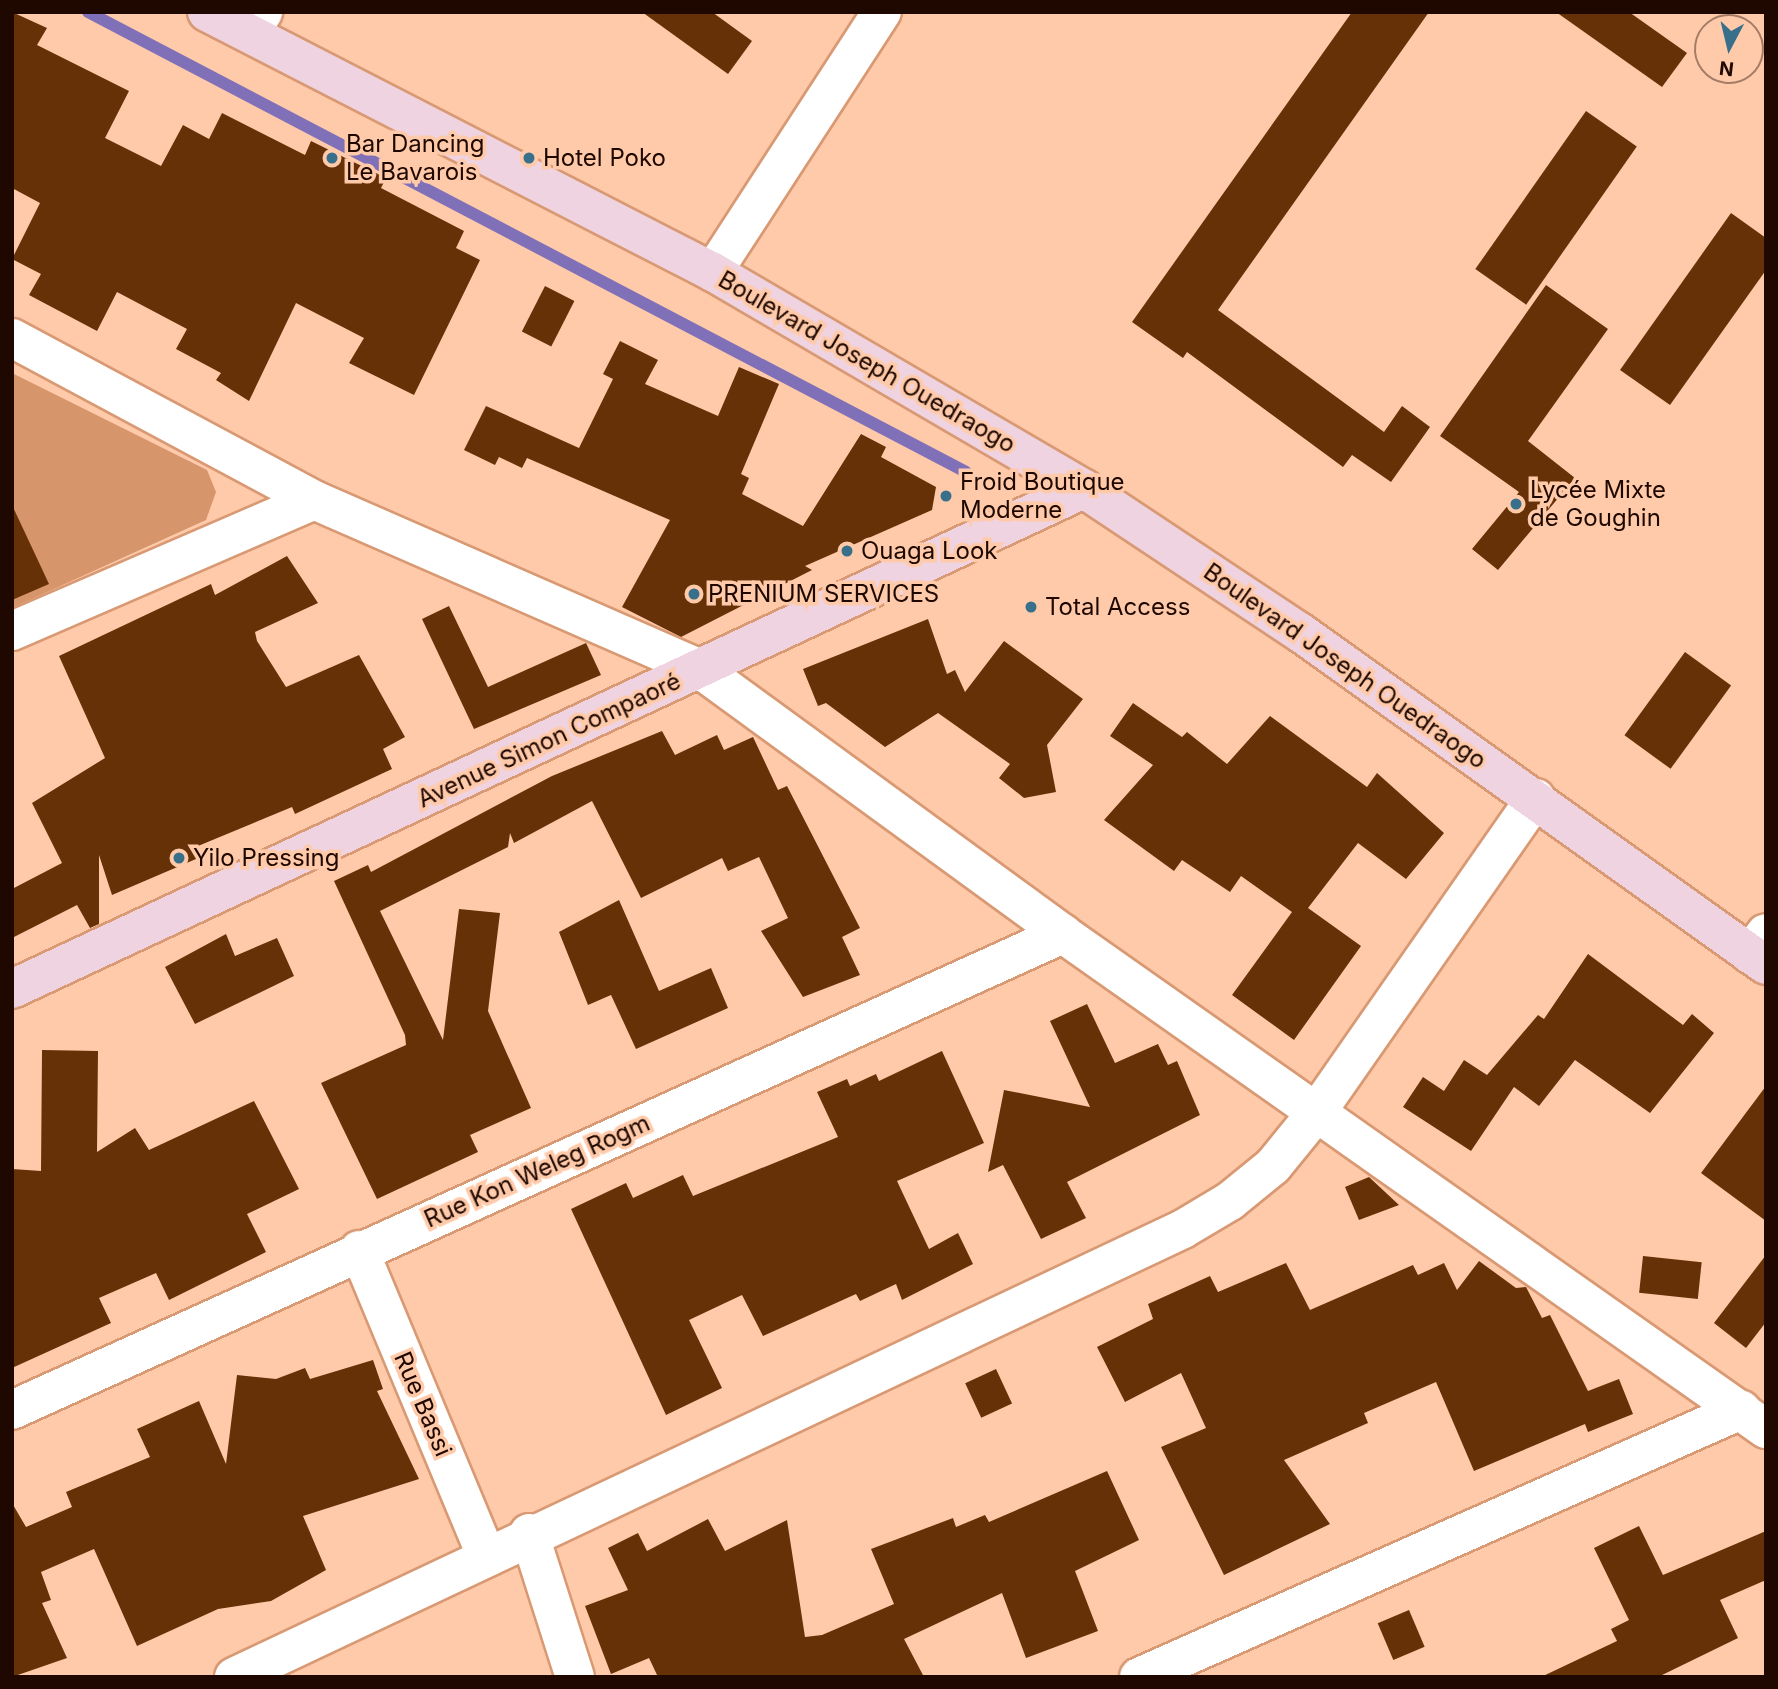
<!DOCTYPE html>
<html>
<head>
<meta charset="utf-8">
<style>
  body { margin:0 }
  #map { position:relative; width:1778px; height:1689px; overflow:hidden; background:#ffcaaa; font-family:Inter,sans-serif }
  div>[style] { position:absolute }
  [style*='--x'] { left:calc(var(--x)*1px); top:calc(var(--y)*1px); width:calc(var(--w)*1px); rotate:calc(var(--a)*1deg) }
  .green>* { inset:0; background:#d7956b }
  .stream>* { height:12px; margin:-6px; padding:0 6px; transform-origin:6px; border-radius:6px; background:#7f70b8 }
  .building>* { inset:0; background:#663106; transform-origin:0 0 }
  .roads { filter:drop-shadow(2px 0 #d89973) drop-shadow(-2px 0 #d89973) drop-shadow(0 2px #d89973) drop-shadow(0 -2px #d89973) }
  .street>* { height:38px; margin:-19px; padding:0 19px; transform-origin:19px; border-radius:19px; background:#fff }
  .secondary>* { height:38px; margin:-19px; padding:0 19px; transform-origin:19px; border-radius:19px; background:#efd3e0 }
  .dots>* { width:19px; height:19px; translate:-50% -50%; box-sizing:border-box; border:4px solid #ffcaaa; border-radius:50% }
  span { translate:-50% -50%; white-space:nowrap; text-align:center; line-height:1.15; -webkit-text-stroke:7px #ffcaaa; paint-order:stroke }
  .poi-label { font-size:24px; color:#1e0800 }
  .left { translate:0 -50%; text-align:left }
  .street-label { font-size:24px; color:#1e0800 }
  .frame { position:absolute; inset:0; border:14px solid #1e0800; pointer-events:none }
  .north { position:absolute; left:1694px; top:14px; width:70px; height:70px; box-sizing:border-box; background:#ffcaaa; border:2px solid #a57c66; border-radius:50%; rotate:187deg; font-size:19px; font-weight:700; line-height:28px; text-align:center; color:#1e0800 }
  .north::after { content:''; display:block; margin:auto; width:24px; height:32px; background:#386f8a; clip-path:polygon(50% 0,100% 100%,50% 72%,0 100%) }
</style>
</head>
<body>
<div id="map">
  <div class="green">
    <i style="clip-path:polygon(12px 373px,207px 470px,216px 492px,206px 520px,12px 608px)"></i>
  </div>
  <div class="stream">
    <i style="--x:88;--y:12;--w:991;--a:27.65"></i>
  </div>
  <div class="building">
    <i style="clip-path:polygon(12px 12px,47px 28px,37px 45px,129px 91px,105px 138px,161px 166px,183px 125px,209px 139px,222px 113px,305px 155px,311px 141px,386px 178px,381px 188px,464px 231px,456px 248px,480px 260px,414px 395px,349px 363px,364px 338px,296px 303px,249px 401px,216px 380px,221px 373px,176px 349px,187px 329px,117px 292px,97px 331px,29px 295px,41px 274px,12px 259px,40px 203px,12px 188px)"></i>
    <i style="clip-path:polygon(642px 12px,712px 12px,752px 41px,728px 74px)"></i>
    <i style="clip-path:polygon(1352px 12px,1429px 12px,1218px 310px,1384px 432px,1402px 406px,1430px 427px,1391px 482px,1352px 455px,1343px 467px,1187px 352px,1183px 358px,1132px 322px)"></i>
    <i style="clip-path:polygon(1556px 12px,1629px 12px,1687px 53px,1662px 87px)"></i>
    <i style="left:1586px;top:111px;width:62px;height:193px;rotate:35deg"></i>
    <i style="clip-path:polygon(1731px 213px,1766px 238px,1766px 270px,1670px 405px,1620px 370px)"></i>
    <i style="clip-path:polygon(1546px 285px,1608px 329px,1528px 441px,1575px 478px,1498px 570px,1472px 549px,1519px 492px,1440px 436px)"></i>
    <i style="left:545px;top:286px;width:33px;height:51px;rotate:27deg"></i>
    <i style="clip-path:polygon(620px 341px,658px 360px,645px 384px,718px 416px,739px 367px,779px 384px,741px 474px,749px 478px,742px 494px,803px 526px,861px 434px,886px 447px,881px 457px,936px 487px,932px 510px,805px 566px,812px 570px,681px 637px,622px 607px,670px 520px,527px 458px,522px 468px,499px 457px,495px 465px,464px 450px,486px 406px,579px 448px,613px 379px,603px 374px)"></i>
    <i style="clip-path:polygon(12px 505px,49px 584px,12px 600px)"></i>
    <i style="clip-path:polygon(287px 556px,318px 603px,255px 632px,257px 641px,286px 687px,359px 655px,405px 737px,383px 749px,392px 769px,295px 814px,292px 807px,198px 846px,203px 856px,112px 895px,99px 855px,99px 924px,90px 928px,77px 905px,12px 938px,12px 889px,62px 863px,32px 803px,105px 758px,59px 656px,211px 584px,215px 595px)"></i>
    <i style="clip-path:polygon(449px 606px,488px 687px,586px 643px,601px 675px,474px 729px,422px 619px)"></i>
    <i style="clip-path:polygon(928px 619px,947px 674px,955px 670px,965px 692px,1004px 641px,1083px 699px,1047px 745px,1056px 792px,1024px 798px,999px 778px,1010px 764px,938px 713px,885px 747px,826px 703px,818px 706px,803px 669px)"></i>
    <i style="left:1685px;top:652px;width:57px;height:103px;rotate:36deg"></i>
    <i style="clip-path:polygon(1133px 703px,1182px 737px,1187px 732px,1227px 764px,1270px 716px,1367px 787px,1377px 773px,1444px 833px,1406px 879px,1358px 843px,1308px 908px,1361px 946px,1294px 1040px,1232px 995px,1292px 912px,1241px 876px,1230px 892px,1182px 860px,1174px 871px,1104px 820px,1153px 765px,1110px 736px)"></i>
    <i style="clip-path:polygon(662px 731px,675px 755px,717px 735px,724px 750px,753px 737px,778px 790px,787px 786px,860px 928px,842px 937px,860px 975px,803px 997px,761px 931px,788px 918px,759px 857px,728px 871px,722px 858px,641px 898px,592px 801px,514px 843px,510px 833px,508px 847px,380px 911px,443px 1040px,459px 909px,500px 913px,488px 1011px,531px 1108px,470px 1135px,478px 1152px,377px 1199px,321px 1083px,406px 1045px,405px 1035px,334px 881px,368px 865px,371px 872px,552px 776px)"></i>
    <i style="clip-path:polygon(619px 900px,659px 991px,711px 968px,728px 1008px,636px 1049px,611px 995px,588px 1005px,559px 932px)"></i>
    <i style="clip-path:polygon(226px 934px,235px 956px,277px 938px,294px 976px,195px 1024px,165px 967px)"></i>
    <i style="clip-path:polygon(1588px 954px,1683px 1025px,1692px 1014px,1714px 1033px,1650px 1113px,1575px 1060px,1539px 1106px,1514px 1087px,1471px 1151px,1403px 1107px,1423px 1077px,1444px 1091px,1464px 1060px,1487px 1075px,1538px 1015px,1544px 1019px)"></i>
    <i style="clip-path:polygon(1087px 1004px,1115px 1063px,1158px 1044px,1168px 1065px,1177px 1061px,1200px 1115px,1067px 1182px,1086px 1218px,1041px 1239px,1003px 1165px,988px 1172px,1004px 1090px,1090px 1107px,1050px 1021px)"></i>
    <i style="clip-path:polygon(42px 1050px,98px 1051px,97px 1152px,135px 1128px,149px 1150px,254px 1101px,299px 1189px,247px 1214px,266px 1252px,169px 1300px,156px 1273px,99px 1298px,111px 1323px,12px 1368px,12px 1169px,41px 1171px)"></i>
    <i style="clip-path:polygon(942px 1051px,984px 1143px,897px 1181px,929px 1249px,958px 1233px,973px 1264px,902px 1300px,896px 1284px,860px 1301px,856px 1294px,763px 1336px,742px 1295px,689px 1320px,722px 1388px,666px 1415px,571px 1209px,626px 1183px,633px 1198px,683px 1175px,693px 1196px,838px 1137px,817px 1092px,847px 1079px,850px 1086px,876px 1074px,879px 1081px)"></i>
    <i style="clip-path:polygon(1766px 1086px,1766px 1221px,1701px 1173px)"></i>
    <i style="clip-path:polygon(1369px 1177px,1399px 1205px,1359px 1220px,1345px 1187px)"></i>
    <i style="clip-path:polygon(1766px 1255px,1766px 1322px,1746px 1348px,1714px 1323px)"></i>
    <i style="left:1643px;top:1256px;width:59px;height:37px;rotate:6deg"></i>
    <i style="clip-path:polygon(1479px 1261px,1516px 1288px,1526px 1287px,1542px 1318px,1550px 1315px,1588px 1391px,1619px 1379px,1633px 1414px,1588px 1432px,1585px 1424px,1474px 1471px,1436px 1382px,1364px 1413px,1368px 1423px,1284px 1460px,1330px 1524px,1224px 1575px,1161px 1447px,1206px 1428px,1181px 1373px,1125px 1402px,1097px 1347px,1153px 1319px,1148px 1304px,1210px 1276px,1218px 1292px,1286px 1263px,1310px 1310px,1413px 1265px,1418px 1275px,1444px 1263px,1457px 1290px)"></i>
    <i style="clip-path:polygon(373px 1360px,383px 1389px,377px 1391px,419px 1479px,303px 1516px,326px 1570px,271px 1601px,218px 1609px,137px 1646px,94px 1549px,41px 1572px,51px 1600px,42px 1603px,67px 1658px,12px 1677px,12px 1503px,26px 1527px,72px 1507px,66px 1492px,150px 1457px,137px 1429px,199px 1401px,226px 1464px,237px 1375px,276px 1379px,305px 1368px,310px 1379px)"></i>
    <i style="left:996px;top:1369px;width:38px;height:34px;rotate:65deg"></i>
    <i style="clip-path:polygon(1107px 1471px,1139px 1540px,1075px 1571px,1098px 1631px,1026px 1658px,1002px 1593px,904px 1639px,924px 1677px,658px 1677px,649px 1658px,611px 1674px,585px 1606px,628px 1590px,608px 1548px,638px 1533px,647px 1551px,708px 1519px,725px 1551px,787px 1520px,805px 1637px,822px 1635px,894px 1604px,871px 1549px,953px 1518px,956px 1527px,985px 1515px,989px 1522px)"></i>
    <i style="clip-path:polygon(1639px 1526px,1663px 1575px,1766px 1531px,1766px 1580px,1720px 1600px,1738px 1638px,1658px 1677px,1541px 1677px,1617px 1641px,1611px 1629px,1629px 1620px,1594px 1548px)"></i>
    <i style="left:1409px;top:1610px;width:40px;height:34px;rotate:67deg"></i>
  </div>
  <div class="roads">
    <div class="street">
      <i style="--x:250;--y:33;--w:25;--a:-58"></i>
      <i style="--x:713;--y:272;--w:310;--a:-57"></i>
      <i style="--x:12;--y:338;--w:343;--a:28.2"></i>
      <i style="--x:314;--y:500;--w:421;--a:23.6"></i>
      <i style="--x:700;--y:669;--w:449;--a:36.1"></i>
      <i style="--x:1063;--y:934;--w:860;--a:35.15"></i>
      <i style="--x:12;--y:631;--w:329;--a:-23.4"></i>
      <i style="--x:1750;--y:954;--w:26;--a:-53"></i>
      <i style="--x:359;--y:1250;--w:333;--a:67.4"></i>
      <i style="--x:12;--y:1410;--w:1154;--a:-24.37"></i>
      <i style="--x:529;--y:1533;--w:151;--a:72.3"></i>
      <i style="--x:234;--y:1677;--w:1049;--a:-25.27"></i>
      <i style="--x:1183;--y:1229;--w:55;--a:-30.8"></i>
      <i style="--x:1230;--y:1201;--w:55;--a:-39.1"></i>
      <i style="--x:1273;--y:1166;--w:68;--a:-50.9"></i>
      <i style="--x:1316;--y:1113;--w:384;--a:-55.1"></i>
      <i style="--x:1139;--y:1677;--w:659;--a:-23.92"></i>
    </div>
    <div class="secondary">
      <i style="--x:207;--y:12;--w:569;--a:27.2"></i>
      <i style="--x:713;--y:272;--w:430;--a:30.3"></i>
      <i style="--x:1084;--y:489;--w:260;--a:33.6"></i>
      <i style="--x:1301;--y:633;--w:571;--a:35.53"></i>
      <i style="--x:12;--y:989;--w:1183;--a:-25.01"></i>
    </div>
  </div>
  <div class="dots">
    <i style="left:332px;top:158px;background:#386f8a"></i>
    <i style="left:529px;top:158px;background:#386f8a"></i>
    <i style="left:946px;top:496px;background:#386f8a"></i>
    <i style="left:1516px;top:504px;background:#386f8a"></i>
    <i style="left:847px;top:551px;background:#386f8a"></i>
    <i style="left:694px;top:594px;background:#386f8a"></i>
    <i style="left:1031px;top:607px;background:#386f8a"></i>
    <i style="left:179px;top:858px;background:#386f8a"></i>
  </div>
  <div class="poi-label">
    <span class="left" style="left:346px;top:158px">Bar Dancing<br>Le Bavarois</span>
    <span class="left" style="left:543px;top:158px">Hotel Poko</span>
    <span class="left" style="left:960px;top:496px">Froid Boutique<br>Moderne</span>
    <span class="left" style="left:1530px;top:504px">Lycée Mixte<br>de Goughin</span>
    <span class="left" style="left:861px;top:551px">Ouaga Look</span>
    <span class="left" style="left:708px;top:594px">PRENIUM SERVICES</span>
    <span class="left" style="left:1045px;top:607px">Total Access</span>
    <span class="left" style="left:193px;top:858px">Yilo Pressing</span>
  </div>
  <div class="street-label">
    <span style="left:867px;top:362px;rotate:30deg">Boulevard Joseph Ouedraogo</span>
    <span style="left:1345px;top:666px;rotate:35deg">Boulevard Joseph Ouedraogo</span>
    <span style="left:549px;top:740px;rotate:-25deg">Avenue Simon Compaoré</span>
    <span style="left:537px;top:1171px;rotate:-24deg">Rue Kon Weleg Rogm</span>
    <span style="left:423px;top:1404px;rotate:67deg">Rue Bassi</span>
  </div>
  <div class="frame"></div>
  <div class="north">N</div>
</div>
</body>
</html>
